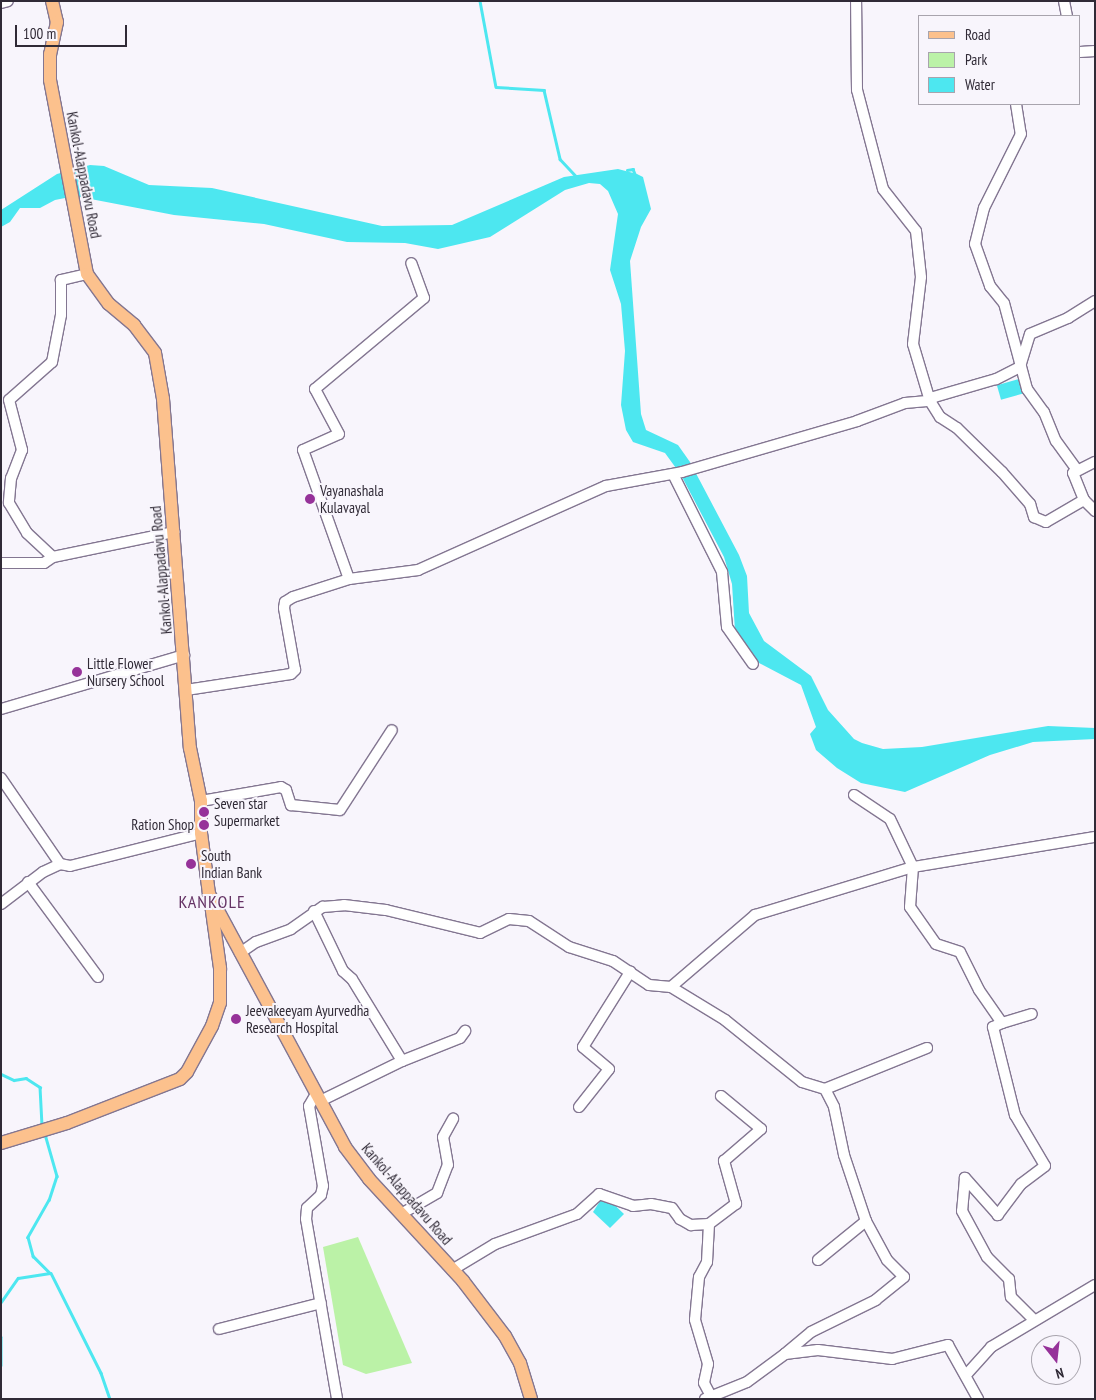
<!DOCTYPE html>
<html>
<head>
<meta charset="utf-8">
<style>
  body { margin:0 }
  #map { position:relative; width:1096px; height:1400px; overflow:hidden; background:#f8f5fc; font-family:"PT Sans Narrow",sans-serif }
  div>[style] { position:absolute }
  [style*='--x'] { left:calc(var(--x)*1px); top:calc(var(--y)*1px); width:calc(var(--w)*1px); rotate:calc(var(--a)*1deg) }
  .green>* { inset:0; background:#bbf2a7 }
  .water>* { inset:0; background:#4de7f0; transform-origin:0 0 }
  .stream>* { height:2.5px; margin:-1.25px; padding:0 1.25px; transform-origin:1.25px; border-radius:1.25px; background:#4de7f0 }
  .roads { filter:drop-shadow(1px 0 #837691) drop-shadow(-1px 0 #837691) drop-shadow(0 1px #837691) drop-shadow(0 -1px #837691) }
  .minor>* { height:10px; margin:-5px; padding:0 5px; transform-origin:5px; border-radius:5px; background:#fff }
  .major>* { height:12px; margin:-6px; padding:0 6px; transform-origin:6px; border-radius:6px; background:#fcc18d }
  .dots>* { width:14px; height:14px; translate:-50% -50%; box-sizing:border-box; border:2px solid #f8f5fc; border-radius:50% }
  span { translate:-50% -50%; white-space:nowrap; text-align:center; line-height:1.15; -webkit-text-stroke:4px #f8f5fc; paint-order:stroke }
  .street-label { font-size:15px; color:#302a36 }
  .poi-label { font-size:15px; color:#302a36 }
  .left { translate:0 -50%; text-align:left }
  .right { translate:-100% -50%; text-align:right }
  .quarter-label { font-size:18px; color:#653365; letter-spacing:1px }
  .frame { position:absolute; inset:0; border:2px solid #302a36; pointer-events:none }
  .legend { position:absolute; left:918px; top:15px; width:162px; height:90px; box-sizing:border-box; background:#f8f5fc; border:1px solid #a8a4ad; margin:0; padding:6px 9px; list-style:none; font-size:15px; color:#302a36 }
  .legend li { display:flex; align-items:center; gap:10px; height:25px }
  .legend b { width:25px; border:1px solid #a8a4ad }
  .north { position:absolute; left:1031px; top:1335px; width:50px; height:50px; box-sizing:border-box; background:#f8f5fc; border:1px solid #a8a4ad; border-radius:50%; rotate:164deg; font-size:14px; font-weight:700; line-height:20px; text-align:center; color:#302a36 }
  .north::after { content:''; display:block; margin:auto; width:18px; height:22px; background:#963299; clip-path:polygon(50% 0,100% 100%,50% 72%,0 100%) }
  .scale { position:absolute; left:15px; top:25px; width:112px; height:22px; box-sizing:border-box; border:2px solid #302a36; border-top:0; padding-left:6px; font-size:15px; line-height:18px; white-space:nowrap; color:#302a36; -webkit-text-stroke:4px #f8f5fc; paint-order:stroke }
</style>
</head>
<body>
<div id="map">
  <div class="green">
    <i style="clip-path:polygon(358px 1237px,412px 1363px,366px 1374px,343px 1365px,323px 1247px)"></i>
  </div>
  <div class="water">
    <i style="clip-path:polygon(90px 165px,104px 166px,149px 185px,212px 188px,382px 226px,452px 225px,564px 177px,618px 169px,637px 174px,643px 177px,651px 209px,641px 227px,630px 261px,641px 414px,646px 430px,678px 445px,690px 462px,739px 555px,747px 576px,749px 613px,764px 641px,811px 676px,828px 710px,854px 739px,862px 743px,883px 749px,922px 747px,1048px 726px,1095px 728px,1095px 739px,1033px 742px,990px 755px,905px 792px,861px 783px,837px 768px,816px 750px,810px 734px,816px 727px,801px 685px,759px 663px,735px 631px,732px 584px,724px 557px,681px 475px,665px 453px,633px 442px,626px 430px,621px 405px,625px 351px,621px 304px,610px 270px,618px 214px,608px 191px,600px 184px,589px 183px,565px 190px,490px 237px,438px 249px,405px 243px,347px 242px,264px 224px,174px 215px,75px 196px,55px 200px,40px 208px,20px 208px,10px 222px,1px 227px,1px 210px,57px 174px)"></i>
    <i style="left:1019px;top:379px;width:15px;height:23px;rotate:74deg"></i>
    <i style="clip-path:polygon(604px 1195px,624px 1214px,610px 1228px,593px 1212px)"></i>
  </div>
  <div class="stream">
    <i style="--x:480;--y:1;--w:87;--a:79.5"></i>
    <i style="--x:496;--y:87;--w:48;--a:3.6"></i>
    <i style="--x:544;--y:90;--w:71;--a:76.9"></i>
    <i style="--x:560;--y:159;--w:25;--a:47"></i>
    <i style="--x:627;--y:170;--w:6;--a:-9"></i>
    <i style="--x:633;--y:169;--w:5;--a:68"></i>
    <i style="--x:1;--y:1074;--w:14;--a:25"></i>
    <i style="--x:14;--y:1080;--w:12;--a:-9"></i>
    <i style="--x:26;--y:1078;--w:17;--a:33"></i>
    <i style="--x:40;--y:1087;--w:39;--a:87"></i>
    <i style="--x:45;--y:1134;--w:44;--a:74.1"></i>
    <i style="--x:57;--y:1176;--w:25;--a:108"></i>
    <i style="--x:49;--y:1200;--w:43;--a:119.6"></i>
    <i style="--x:28;--y:1237;--w:20;--a:75"></i>
    <i style="--x:33;--y:1256;--w:24;--a:45"></i>
    <i style="--x:51;--y:1273;--w:112;--a:63.4"></i>
    <i style="--x:101;--y:1373;--w:28;--a:71"></i>
    <i style="--x:1;--y:1302;--w:29;--a:-55"></i>
    <i style="--x:18;--y:1278;--w:32;--a:-9"></i>
    <i style="--x:1;--y:1337;--w:28;--a:90"></i>
  </div>
  <div class="roads">
    <div class="minor">
      <i style="--x:1064;--y:1;--w:15;--a:79"></i>
      <i style="--x:1;--y:3;--w:7;--a:-16"></i>
      <i style="--x:1080;--y:52;--w:15;--a:-4"></i>
      <i style="--x:1016;--y:104;--w:30;--a:81"></i>
      <i style="--x:1021;--y:134;--w:83;--a:116.6"></i>
      <i style="--x:984;--y:208;--w:37;--a:104"></i>
      <i style="--x:975;--y:244;--w:45;--a:70.3"></i>
      <i style="--x:990;--y:286;--w:22;--a:51"></i>
      <i style="--x:1004;--y:303;--w:89;--a:75"></i>
      <i style="--x:1027;--y:389;--w:29;--a:54"></i>
      <i style="--x:1044;--y:412;--w:31;--a:68"></i>
      <i style="--x:1056;--y:441;--w:34;--a:54"></i>
      <i style="--x:87;--y:274;--w:27;--a:167"></i>
      <i style="--x:61;--y:280;--w:35;--a:90"></i>
      <i style="--x:61;--y:315;--w:48;--a:100.8"></i>
      <i style="--x:52;--y:362;--w:57;--a:138.5"></i>
      <i style="--x:9;--y:400;--w:52;--a:75.4"></i>
      <i style="--x:22;--y:450;--w:30;--a:111"></i>
      <i style="--x:11;--y:478;--w:25;--a:95"></i>
      <i style="--x:9;--y:503;--w:35;--a:59"></i>
      <i style="--x:27;--y:533;--w:35;--a:43"></i>
      <i style="--x:53;--y:557;--w:124;--a:-11.7"></i>
      <i style="--x:1095;--y:301;--w:32;--a:148"></i>
      <i style="--x:1068;--y:318;--w:41;--a:157.2"></i>
      <i style="--x:1030;--y:334;--w:34;--a:107"></i>
      <i style="--x:1020;--y:367;--w:27;--a:153"></i>
      <i style="--x:996;--y:379;--w:65;--a:163.8"></i>
      <i style="--x:934;--y:397;--w:6;--a:135"></i>
      <i style="--x:930;--y:401;--w:19;--a:58"></i>
      <i style="--x:940;--y:417;--w:20;--a:33"></i>
      <i style="--x:957;--y:428;--w:63;--a:44.4"></i>
      <i style="--x:1002;--y:472;--w:43;--a:48.8"></i>
      <i style="--x:1030;--y:504;--w:14;--a:73"></i>
      <i style="--x:1034;--y:517;--w:13;--a:23"></i>
      <i style="--x:1046;--y:522;--w:44;--a:-30.1"></i>
      <i style="--x:1084;--y:500;--w:16;--a:45"></i>
      <i style="--x:673;--y:474;--w:110;--a:63.4"></i>
      <i style="--x:722;--y:572;--w:55;--a:84.8"></i>
      <i style="--x:727;--y:627;--w:45;--a:54.9"></i>
      <i style="--x:1084;--y:500;--w:29;--a:-112"></i>
      <i style="--x:1073;--y:473;--w:25;--a:-27"></i>
      <i style="--x:1;--y:563;--w:43;--a:0"></i>
      <i style="--x:44;--y:563;--w:11;--a:-34"></i>
      <i style="--x:349;--y:579;--w:137;--a:-109.6"></i>
      <i style="--x:303;--y:450;--w:39;--a:-24"></i>
      <i style="--x:339;--y:434;--w:51;--a:-118.1"></i>
      <i style="--x:315;--y:389;--w:142;--a:-39.9"></i>
      <i style="--x:424;--y:298;--w:37;--a:-110"></i>
      <i style="--x:186;--y:690;--w:106;--a:-8.7"></i>
      <i style="--x:291;--y:674;--w:6;--a:-45"></i>
      <i style="--x:295;--y:670;--w:63;--a:-100.1"></i>
      <i style="--x:284;--y:608;--w:6;--a:-81"></i>
      <i style="--x:285;--y:602;--w:9;--a:-32"></i>
      <i style="--x:293;--y:597;--w:59;--a:-17.8"></i>
      <i style="--x:349;--y:579;--w:70;--a:-7.4"></i>
      <i style="--x:418;--y:570;--w:206;--a:-24.1"></i>
      <i style="--x:606;--y:486;--w:77;--a:-10.4"></i>
      <i style="--x:682;--y:472;--w:182;--a:-16.2"></i>
      <i style="--x:857;--y:421;--w:51;--a:-20.6"></i>
      <i style="--x:905;--y:403;--w:25;--a:-5"></i>
      <i style="--x:930;--y:401;--w:59;--a:-106.6"></i>
      <i style="--x:913;--y:344;--w:67;--a:-83.2"></i>
      <i style="--x:921;--y:277;--w:46;--a:-96.2"></i>
      <i style="--x:916;--y:231;--w:53;--a:-128.2"></i>
      <i style="--x:883;--y:189;--w:102;--a:-104.7"></i>
      <i style="--x:857;--y:90;--w:89;--a:-90.6"></i>
      <i style="--x:1;--y:709;--w:191;--a:-16.4"></i>
      <i style="--x:1;--y:778;--w:104;--a:55.5"></i>
      <i style="--x:60;--y:864;--w:10;--a:11"></i>
      <i style="--x:70;--y:866;--w:135;--a:-14.1"></i>
      <i style="--x:854;--y:795;--w:43;--a:33.7"></i>
      <i style="--x:890;--y:819;--w:53;--a:64.4"></i>
      <i style="--x:913;--y:867;--w:40;--a:94.3"></i>
      <i style="--x:910;--y:907;--w:45;--a:54.9"></i>
      <i style="--x:936;--y:944;--w:25;--a:18"></i>
      <i style="--x:960;--y:952;--w:42;--a:63.4"></i>
      <i style="--x:979;--y:990;--w:40;--a:55.1"></i>
      <i style="--x:1002;--y:1023;--w:31;--a:-17"></i>
      <i style="--x:201;--y:801;--w:81;--a:-9.9"></i>
      <i style="--x:281;--y:787;--w:6;--a:31"></i>
      <i style="--x:286;--y:790;--w:16;--a:72"></i>
      <i style="--x:291;--y:805;--w:49;--a:5.8"></i>
      <i style="--x:340;--y:810;--w:95;--a:-57"></i>
      <i style="--x:28;--y:882;--w:118;--a:53.6"></i>
      <i style="--x:1;--y:904;--w:53;--a:-37.3"></i>
      <i style="--x:43;--y:872;--w:19;--a:-25"></i>
      <i style="--x:314;--y:911;--w:67;--a:64.2"></i>
      <i style="--x:343;--y:971;--w:12;--a:42"></i>
      <i style="--x:352;--y:979;--w:96;--a:58.6"></i>
      <i style="--x:402;--y:1061;--w:91;--a:154"></i>
      <i style="--x:240;--y:953;--w:19;--a:-35"></i>
      <i style="--x:256;--y:942;--w:37;--a:-20"></i>
      <i style="--x:291;--y:929;--w:39;--a:-35"></i>
      <i style="--x:323;--y:907;--w:21;--a:-5"></i>
      <i style="--x:344;--y:905;--w:42;--a:6.8"></i>
      <i style="--x:386;--y:910;--w:97;--a:13.7"></i>
      <i style="--x:480;--y:933;--w:32;--a:-26"></i>
      <i style="--x:509;--y:919;--w:20;--a:6"></i>
      <i style="--x:529;--y:921;--w:48;--a:33"></i>
      <i style="--x:569;--y:947;--w:46;--a:17.7"></i>
      <i style="--x:613;--y:961;--w:43;--a:33.7"></i>
      <i style="--x:649;--y:985;--w:22;--a:5"></i>
      <i style="--x:671;--y:987;--w:63;--a:31.4"></i>
      <i style="--x:725;--y:1020;--w:99;--a:38.8"></i>
      <i style="--x:802;--y:1082;--w:24;--a:17"></i>
      <i style="--x:825;--y:1089;--w:20;--a:63"></i>
      <i style="--x:834;--y:1107;--w:49;--a:78.2"></i>
      <i style="--x:844;--y:1155;--w:70;--a:71.6"></i>
      <i style="--x:866;--y:1221;--w:44;--a:61.7"></i>
      <i style="--x:887;--y:1260;--w:24;--a:45"></i>
      <i style="--x:904;--y:1277;--w:36;--a:141"></i>
      <i style="--x:876;--y:1300;--w:72;--a:153.8"></i>
      <i style="--x:811;--y:1332;--w:34;--a:140"></i>
      <i style="--x:671;--y:987;--w:111;--a:-40.6"></i>
      <i style="--x:755;--y:915;--w:165;--a:-16.9"></i>
      <i style="--x:913;--y:867;--w:184;--a:-9.4"></i>
      <i style="--x:1002;--y:1023;--w:10;--a:156"></i>
      <i style="--x:993;--y:1027;--w:91;--a:76"></i>
      <i style="--x:1015;--y:1115;--w:59;--a:59.5"></i>
      <i style="--x:1045;--y:1166;--w:30;--a:143"></i>
      <i style="--x:1021;--y:1184;--w:39;--a:127"></i>
      <i style="--x:998;--y:1215;--w:50;--a:-131.7"></i>
      <i style="--x:965;--y:1178;--w:33;--a:95"></i>
      <i style="--x:962;--y:1211;--w:52;--a:61.5"></i>
      <i style="--x:987;--y:1257;--w:31;--a:45"></i>
      <i style="--x:1009;--y:1279;--w:18;--a:84"></i>
      <i style="--x:1011;--y:1297;--w:33;--a:45"></i>
      <i style="--x:402;--y:1061;--w:62;--a:-21.6"></i>
      <i style="--x:460;--y:1038;--w:9;--a:-54"></i>
      <i style="--x:825;--y:1089;--w:110;--a:-21.9"></i>
      <i style="--x:316;--y:1094;--w:14;--a:120"></i>
      <i style="--x:309;--y:1106;--w:81;--a:80.1"></i>
      <i style="--x:323;--y:1186;--w:9;--a:103"></i>
      <i style="--x:321;--y:1195;--w:19;--a:137"></i>
      <i style="--x:307;--y:1208;--w:11;--a:95"></i>
      <i style="--x:306;--y:1219;--w:183;--a:80.2"></i>
      <i style="--x:579;--y:1107;--w:48;--a:-51.7"></i>
      <i style="--x:609;--y:1069;--w:34;--a:-140"></i>
      <i style="--x:583;--y:1047;--w:89;--a:-57.9"></i>
      <i style="--x:401;--y:1214;--w:42;--a:-30.3"></i>
      <i style="--x:437;--y:1193;--w:30;--a:-69"></i>
      <i style="--x:448;--y:1165;--w:28;--a:-100"></i>
      <i style="--x:443;--y:1137;--w:21;--a:-61"></i>
      <i style="--x:709;--y:1224;--w:38;--a:93"></i>
      <i style="--x:707;--y:1262;--w:17;--a:118"></i>
      <i style="--x:699;--y:1277;--w:43;--a:95.3"></i>
      <i style="--x:695;--y:1320;--w:46;--a:73.5"></i>
      <i style="--x:708;--y:1364;--w:19;--a:102"></i>
      <i style="--x:704;--y:1383;--w:15;--a:62"></i>
      <i style="--x:818;--y:1260;--w:62;--a:-39.1"></i>
      <i style="--x:452;--y:1270;--w:50;--a:-31.2"></i>
      <i style="--x:495;--y:1244;--w:87;--a:-20.1"></i>
      <i style="--x:577;--y:1214;--w:30;--a:-42"></i>
      <i style="--x:599;--y:1194;--w:36;--a:19"></i>
      <i style="--x:633;--y:1206;--w:18;--a:-6"></i>
      <i style="--x:651;--y:1204;--w:21;--a:11"></i>
      <i style="--x:672;--y:1208;--w:14;--a:54"></i>
      <i style="--x:680;--y:1219;--w:13;--a:29"></i>
      <i style="--x:691;--y:1225;--w:18;--a:-3"></i>
      <i style="--x:709;--y:1224;--w:34;--a:-37"></i>
      <i style="--x:736;--y:1204;--w:45;--a:-105.6"></i>
      <i style="--x:724;--y:1161;--w:49;--a:-40.9"></i>
      <i style="--x:761;--y:1129;--w:52;--a:-140.5"></i>
      <i style="--x:219;--y:1329;--w:105;--a:-14.3"></i>
      <i style="--x:966;--y:1375;--w:38;--a:-48"></i>
      <i style="--x:991;--y:1347;--w:121;--a:-30.8"></i>
      <i style="--x:705;--y:1399;--w:45;--a:-22"></i>
      <i style="--x:747;--y:1382;--w:47;--a:-36.4"></i>
      <i style="--x:785;--y:1354;--w:33;--a:-7"></i>
      <i style="--x:818;--y:1350;--w:75;--a:6.9"></i>
      <i style="--x:892;--y:1359;--w:58;--a:-14"></i>
      <i style="--x:948;--y:1345;--w:62;--a:60.9"></i>
    </div>
    <div class="major">
      <i style="--x:52;--y:1;--w:22;--a:77"></i>
      <i style="--x:57;--y:22;--w:33;--a:102"></i>
      <i style="--x:50;--y:54;--w:26;--a:90"></i>
      <i style="--x:50;--y:80;--w:197;--a:79.2"></i>
      <i style="--x:87;--y:274;--w:37;--a:54"></i>
      <i style="--x:109;--y:304;--w:33;--a:40"></i>
      <i style="--x:134;--y:325;--w:35;--a:53"></i>
      <i style="--x:155;--y:353;--w:47;--a:80.1"></i>
      <i style="--x:163;--y:399;--w:350;--a:85.6"></i>
      <i style="--x:190;--y:748;--w:54;--a:78.3"></i>
      <i style="--x:201;--y:801;--w:32;--a:90"></i>
      <i style="--x:201;--y:833;--w:62;--a:82.5"></i>
      <i style="--x:209;--y:894;--w:287;--a:61.7"></i>
      <i style="--x:345;--y:1147;--w:40;--a:53"></i>
      <i style="--x:369;--y:1179;--w:139;--a:47.3"></i>
      <i style="--x:463;--y:1281;--w:69;--a:52.6"></i>
      <i style="--x:505;--y:1336;--w:31;--a:61"></i>
      <i style="--x:520;--y:1363;--w:38;--a:73"></i>
      <i style="--x:1;--y:1143;--w:69;--a:-16.9"></i>
      <i style="--x:67;--y:1123;--w:121;--a:-21.3"></i>
      <i style="--x:180;--y:1079;--w:10;--a:-45"></i>
      <i style="--x:187;--y:1072;--w:52;--a:-61.5"></i>
      <i style="--x:212;--y:1026;--w:24;--a:-71"></i>
      <i style="--x:220;--y:1003;--w:35;--a:-90"></i>
      <i style="--x:220;--y:968;--w:65;--a:-98"></i>
    </div>
  </div>
  <div class="dots">
    <i style="left:310px;top:499px;background:#963299"></i>
    <i style="left:77px;top:672px;background:#963299"></i>
    <i style="left:204px;top:812px;background:#963299"></i>
    <i style="left:204px;top:825px;background:#963299"></i>
    <i style="left:191px;top:864px;background:#963299"></i>
    <i style="left:236px;top:1019px;background:#963299"></i>
  </div>
  <div class="street-label">
    <span style="left:84px;top:175px;rotate:79deg">Kankol-Alappadavu Road</span>
    <span style="left:161px;top:570px;rotate:-95deg">Kankol-Alappadavu Road</span>
    <span style="left:407px;top:1194px;rotate:49deg">Kankol-Alappadavu Road</span>
  </div>
  <div class="poi-label">
    <span class="left" style="left:320px;top:499px">Vayanashala<br>Kulavayal</span>
    <span class="left" style="left:87px;top:672px">Little Flower<br>Nursery School</span>
    <span class="left" style="left:214px;top:812px">Seven star<br>Supermarket</span>
    <span class="right" style="left:194px;top:825px">Ration Shop</span>
    <span class="left" style="left:201px;top:864px">South<br>Indian Bank</span>
    <span class="left" style="left:246px;top:1019px">Jeevakeeyam Ayurvedha<br>Research Hospital</span>
  </div>
  <div class="quarter-label">
    <span style="left:212px;top:902px">KANKOLE</span>
  </div>
  <div class="frame"></div>
  <ul class="legend">
  <li><b style="height:6px;background:#fcc18d"></b>Road</li>
  <li><b style="height:14px;background:#bbf2a7"></b>Park</li>
  <li><b style="height:14px;background:#4de7f0"></b>Water</li>
  </ul>
  <div class="north">N</div>
  <div class="scale">100 m</div>
</div>
</body>
</html>
